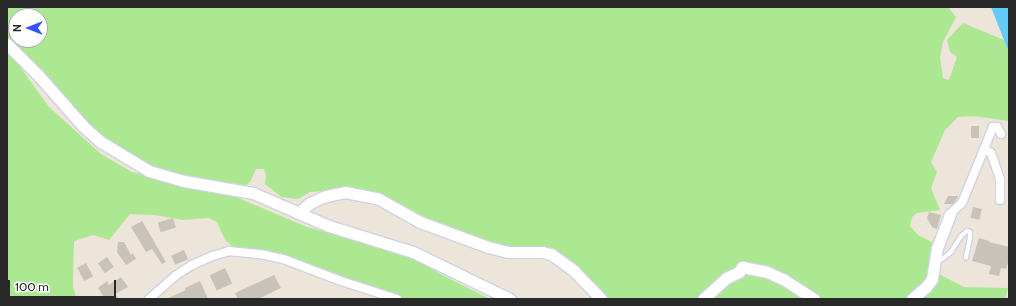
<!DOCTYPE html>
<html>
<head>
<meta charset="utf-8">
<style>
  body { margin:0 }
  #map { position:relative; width:1016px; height:306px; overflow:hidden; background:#ede5d9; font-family:Cabin,sans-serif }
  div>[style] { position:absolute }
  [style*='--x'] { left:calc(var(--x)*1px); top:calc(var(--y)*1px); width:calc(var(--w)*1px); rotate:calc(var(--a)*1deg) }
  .green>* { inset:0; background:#abe891 }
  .water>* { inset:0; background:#63cbf8 }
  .building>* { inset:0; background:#c8c2b9; transform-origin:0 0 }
  .roads { filter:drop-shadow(1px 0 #cfd2e4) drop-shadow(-1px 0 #cfd2e4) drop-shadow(0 1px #cfd2e4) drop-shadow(0 -1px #cfd2e4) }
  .lane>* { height:4px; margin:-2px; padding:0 2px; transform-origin:2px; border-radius:2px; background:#fff }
  .street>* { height:8px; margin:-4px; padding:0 4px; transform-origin:4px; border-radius:4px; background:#fff }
  .secondary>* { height:11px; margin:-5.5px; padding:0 5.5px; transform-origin:5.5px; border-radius:5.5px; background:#fff }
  span { translate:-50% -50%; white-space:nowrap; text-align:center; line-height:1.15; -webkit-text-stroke:3px #fff; paint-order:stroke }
  .frame { position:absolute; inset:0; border:8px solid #292929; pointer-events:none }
  .north { position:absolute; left:8px; top:8px; width:40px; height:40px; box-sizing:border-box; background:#fff; border:1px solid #a9a9a9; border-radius:50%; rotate:270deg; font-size:11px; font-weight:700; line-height:16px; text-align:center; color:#292929 }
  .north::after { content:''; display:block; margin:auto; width:14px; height:18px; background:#3452ff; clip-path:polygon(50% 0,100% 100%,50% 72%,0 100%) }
  .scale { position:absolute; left:8px; top:280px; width:108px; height:18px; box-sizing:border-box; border:2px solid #292929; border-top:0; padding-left:5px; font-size:12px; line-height:14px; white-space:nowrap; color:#292929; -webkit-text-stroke:3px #fff; paint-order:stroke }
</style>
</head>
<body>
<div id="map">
  <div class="green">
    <i style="clip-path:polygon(evenodd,7px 7px,948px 7px,956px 17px,943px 42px,940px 58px,943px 78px,949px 80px,957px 57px,950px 52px,947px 40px,963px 23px,1004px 40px,1009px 52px,1009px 121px,974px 116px,958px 117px,945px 130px,931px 162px,937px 172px,931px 188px,940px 210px,917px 213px,912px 217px,910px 226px,918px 235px,932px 242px,933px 255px,929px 269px,964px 287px,1008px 288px,1005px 299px,606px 299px,558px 256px,522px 251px,471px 240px,407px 211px,325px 191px,310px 192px,298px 199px,281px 197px,265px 184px,266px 175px,264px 169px,256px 169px,251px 180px,247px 185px,184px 178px,137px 161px,95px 135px,7px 40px,7px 7px,16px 16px,40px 16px,40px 40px,16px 40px,16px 16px)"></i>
    <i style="clip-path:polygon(7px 53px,21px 68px,49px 107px,101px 154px,132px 172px,236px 197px,307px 227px,404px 253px,444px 276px,490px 299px,400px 299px,267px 251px,234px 248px,225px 240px,217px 222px,208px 218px,183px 220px,155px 215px,130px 214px,109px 240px,93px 235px,74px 241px,73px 287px,77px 299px,7px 299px)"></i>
  </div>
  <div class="water">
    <i style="clip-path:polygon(991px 7px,1009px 7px,1009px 52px,1004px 40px)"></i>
  </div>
  <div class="building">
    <i style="left:971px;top:126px;width:8px;height:12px"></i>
    <i style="clip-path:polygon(948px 196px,958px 196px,958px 197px,953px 204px,944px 204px)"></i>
    <i style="left:973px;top:207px;width:9px;height:11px;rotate:13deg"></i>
    <i style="clip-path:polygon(929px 212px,941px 215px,937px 229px,932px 227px,927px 218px)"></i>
    <i style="left:173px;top:218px;width:10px;height:16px;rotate:73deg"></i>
    <i style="clip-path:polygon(142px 221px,166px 262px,162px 264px,152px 249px,146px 252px,131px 227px)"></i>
    <i style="clip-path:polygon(979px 238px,989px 241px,989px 242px,1009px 247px,1009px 259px,1006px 269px,1001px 268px,999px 276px,989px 274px,991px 266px,972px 261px)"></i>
    <i style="clip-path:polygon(118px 242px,124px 242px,131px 255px,133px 253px,136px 259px,126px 265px,117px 252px)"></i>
    <i style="left:184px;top:250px;width:10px;height:14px;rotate:66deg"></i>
    <i style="left:107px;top:257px;width:12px;height:11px;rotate:55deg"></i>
    <i style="left:86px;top:263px;width:15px;height:10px;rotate:62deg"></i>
    <i style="left:225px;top:268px;width:17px;height:17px;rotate:65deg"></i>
    <i style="clip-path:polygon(274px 275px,281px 288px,258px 299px,238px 299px,235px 293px)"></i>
    <i style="clip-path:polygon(121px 277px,128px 287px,115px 294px,119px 299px,105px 299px,98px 288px,107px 281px,109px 285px)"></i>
    <i style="clip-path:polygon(200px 281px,208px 299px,166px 299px,186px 290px,185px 288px)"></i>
  </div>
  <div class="roads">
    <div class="lane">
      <i style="--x:937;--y:263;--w:18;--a:-38"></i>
      <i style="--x:951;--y:252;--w:19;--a:-58"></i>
      <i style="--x:961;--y:236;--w:8;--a:-40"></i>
      <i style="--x:967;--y:231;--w:3;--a:18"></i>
      <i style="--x:970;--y:232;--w:5;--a:90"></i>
      <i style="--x:970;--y:237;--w:21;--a:101"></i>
    </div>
    <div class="street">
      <i style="--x:984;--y:149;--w:24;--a:-68"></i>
      <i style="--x:993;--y:127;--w:4;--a:0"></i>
      <i style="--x:997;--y:127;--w:8;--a:60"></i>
      <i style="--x:950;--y:214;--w:16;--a:-43"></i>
      <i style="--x:962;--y:203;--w:58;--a:-67.8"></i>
      <i style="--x:984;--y:149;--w:8;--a:30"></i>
      <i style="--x:991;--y:153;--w:18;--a:71"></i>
      <i style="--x:997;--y:170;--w:9;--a:72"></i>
      <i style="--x:1000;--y:179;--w:21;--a:90"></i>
      <i style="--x:149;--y:299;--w:35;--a:-41"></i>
      <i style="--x:175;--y:276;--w:20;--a:-33"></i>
      <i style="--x:192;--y:265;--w:22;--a:-24"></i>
      <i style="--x:212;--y:256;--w:18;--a:-16"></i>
      <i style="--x:229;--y:251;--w:36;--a:6"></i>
      <i style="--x:265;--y:255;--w:22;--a:13"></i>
      <i style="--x:286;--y:260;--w:56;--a:21"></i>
      <i style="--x:338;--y:280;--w:62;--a:17.9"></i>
    </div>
    <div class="secondary">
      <i style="--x:7;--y:44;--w:44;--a:45"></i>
      <i style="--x:38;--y:75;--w:68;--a:48.6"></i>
      <i style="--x:83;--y:126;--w:24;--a:42"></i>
      <i style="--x:101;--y:142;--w:56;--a:31.1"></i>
      <i style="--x:149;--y:171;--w:36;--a:16"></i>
      <i style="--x:184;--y:181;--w:70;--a:9.9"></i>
      <i style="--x:253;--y:193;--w:83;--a:23.5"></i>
      <i style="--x:329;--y:226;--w:88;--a:17.2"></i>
      <i style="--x:413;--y:252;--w:108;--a:25.9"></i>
      <i style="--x:298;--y:213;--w:16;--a:-40"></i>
      <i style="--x:310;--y:203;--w:17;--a:-24"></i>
      <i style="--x:326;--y:196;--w:19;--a:-12"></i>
      <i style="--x:345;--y:192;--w:33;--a:11"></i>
      <i style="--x:377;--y:198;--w:49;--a:29.2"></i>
      <i style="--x:420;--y:222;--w:72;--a:20.2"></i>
      <i style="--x:488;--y:247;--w:21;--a:14"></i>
      <i style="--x:508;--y:252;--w:34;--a:0"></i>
      <i style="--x:542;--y:252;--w:9;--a:13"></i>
      <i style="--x:551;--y:254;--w:29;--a:36"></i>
      <i style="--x:574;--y:271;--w:39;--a:46"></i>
      <i style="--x:703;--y:299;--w:31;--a:-42"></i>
      <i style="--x:726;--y:278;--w:14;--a:-25"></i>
      <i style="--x:739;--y:272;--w:6;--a:-59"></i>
      <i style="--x:742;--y:267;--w:25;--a:11"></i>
      <i style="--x:767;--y:272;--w:17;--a:24"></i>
      <i style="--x:783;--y:279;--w:37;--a:33"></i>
      <i style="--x:912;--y:299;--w:18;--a:-41"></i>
      <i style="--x:926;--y:287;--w:10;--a:-53"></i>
      <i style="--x:932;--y:279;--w:31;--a:-81"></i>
      <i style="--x:937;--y:248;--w:36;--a:-69"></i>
    </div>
  </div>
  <div class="frame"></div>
  <div class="north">N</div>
  <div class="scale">100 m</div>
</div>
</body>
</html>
